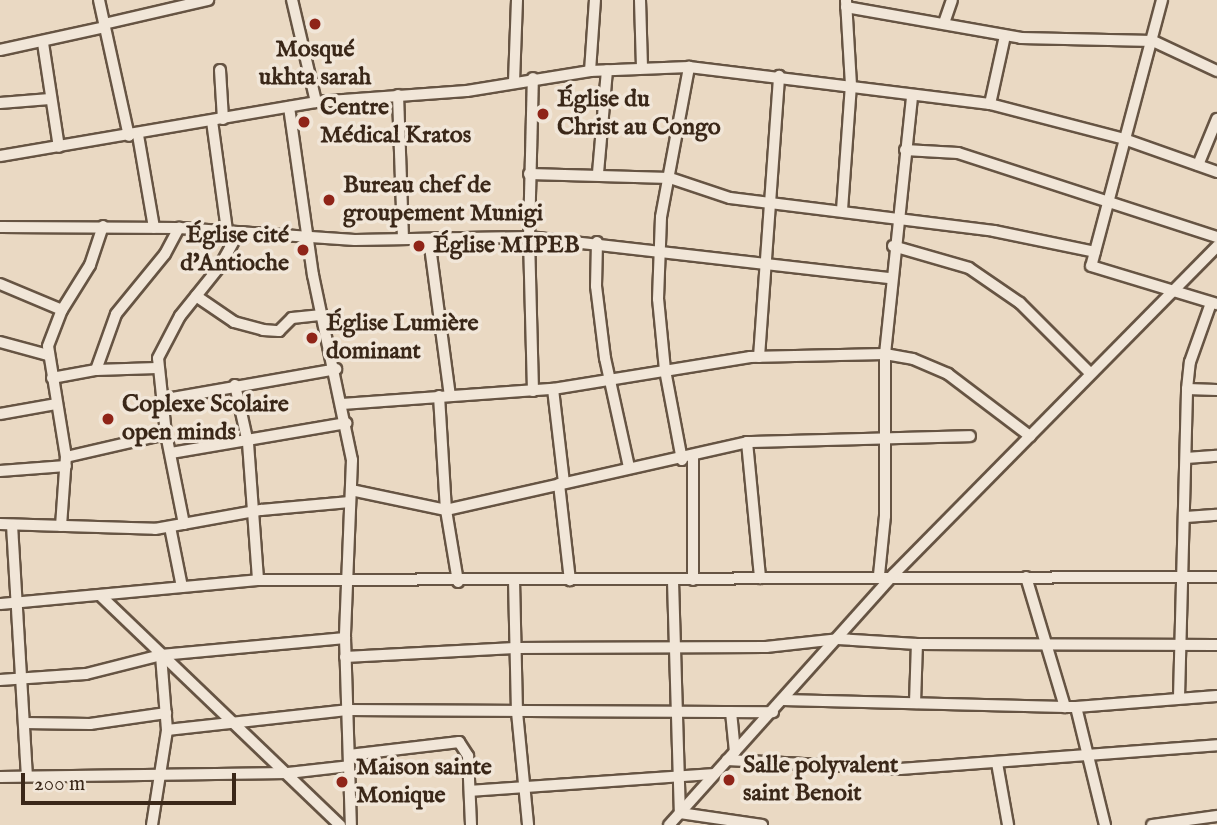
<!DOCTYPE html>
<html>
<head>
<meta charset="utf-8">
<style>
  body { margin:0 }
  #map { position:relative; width:1217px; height:825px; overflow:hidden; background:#ead9c3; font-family:"IM FELL English",serif }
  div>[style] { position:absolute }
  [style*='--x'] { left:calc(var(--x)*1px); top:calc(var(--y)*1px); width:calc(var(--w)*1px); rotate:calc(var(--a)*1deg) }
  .roads { filter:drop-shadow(2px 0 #665443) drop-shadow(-2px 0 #665443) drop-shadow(0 2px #665443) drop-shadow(0 -2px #665443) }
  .minor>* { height:10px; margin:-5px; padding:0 5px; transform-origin:5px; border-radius:5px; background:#f1e6d8 }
  .dots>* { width:19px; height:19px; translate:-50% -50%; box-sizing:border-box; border:4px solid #f1e6d8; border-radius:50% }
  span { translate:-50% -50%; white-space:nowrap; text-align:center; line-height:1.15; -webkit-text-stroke:7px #f1e6d8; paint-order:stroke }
  .poi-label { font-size:24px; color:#3a2718; font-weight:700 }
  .left { translate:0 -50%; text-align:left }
  .right { translate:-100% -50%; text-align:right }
  .scale { position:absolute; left:21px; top:773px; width:215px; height:32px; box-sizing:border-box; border:4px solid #3a2718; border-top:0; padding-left:9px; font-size:21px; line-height:24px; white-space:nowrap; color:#3a2718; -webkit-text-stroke:5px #f1e6d8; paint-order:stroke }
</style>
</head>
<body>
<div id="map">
  <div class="roads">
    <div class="minor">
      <i style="--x:99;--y:0;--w:139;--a:77.6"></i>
      <i style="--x:640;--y:0;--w:67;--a:88.3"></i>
      <i style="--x:1162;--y:0;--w:275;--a:104.9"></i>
      <i style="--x:1091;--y:266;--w:132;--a:16.8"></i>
      <i style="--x:846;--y:7;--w:178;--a:10"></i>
      <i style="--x:1021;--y:38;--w:132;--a:1.3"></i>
      <i style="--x:1153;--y:41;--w:71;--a:25.1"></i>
      <i style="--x:944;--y:23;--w:24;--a:-71"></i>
      <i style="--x:104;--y:24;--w:107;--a:-13"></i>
      <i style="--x:43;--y:43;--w:105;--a:81.3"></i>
      <i style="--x:0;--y:50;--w:107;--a:-12.4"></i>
      <i style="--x:220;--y:70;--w:49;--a:86.5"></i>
      <i style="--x:590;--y:71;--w:71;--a:-86"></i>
      <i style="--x:514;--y:82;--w:82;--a:-87.9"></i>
      <i style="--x:398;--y:95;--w:143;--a:88"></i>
      <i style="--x:316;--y:102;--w:151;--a:-4.2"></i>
      <i style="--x:467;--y:91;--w:125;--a:-9.2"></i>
      <i style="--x:590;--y:71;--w:99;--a:-2.3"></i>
      <i style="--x:689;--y:67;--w:303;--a:7"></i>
      <i style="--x:990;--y:104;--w:138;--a:14.6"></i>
      <i style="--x:1124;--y:139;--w:99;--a:19.5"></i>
      <i style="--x:0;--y:103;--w:50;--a:-4.6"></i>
      <i style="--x:990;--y:104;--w:70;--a:-77.6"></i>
      <i style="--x:289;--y:107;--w:170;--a:81.9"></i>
      <i style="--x:313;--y:275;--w:189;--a:78.1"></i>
      <i style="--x:352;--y:460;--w:178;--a:92.3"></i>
      <i style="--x:345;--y:638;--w:187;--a:88.2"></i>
      <i style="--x:212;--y:121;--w:111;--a:82.2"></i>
      <i style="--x:138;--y:135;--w:94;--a:80.2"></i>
      <i style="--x:905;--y:150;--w:53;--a:3.2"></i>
      <i style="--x:958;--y:153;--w:272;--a:18"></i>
      <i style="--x:0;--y:156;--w:321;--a:-9.7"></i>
      <i style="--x:316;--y:102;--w:105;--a:-103.2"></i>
      <i style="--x:1198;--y:165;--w:50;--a:-67.6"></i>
      <i style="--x:598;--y:173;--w:103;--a:-85"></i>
      <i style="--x:529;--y:174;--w:141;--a:1.6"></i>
      <i style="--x:670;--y:178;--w:63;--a:18.4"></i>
      <i style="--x:730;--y:198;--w:266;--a:7.1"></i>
      <i style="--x:994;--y:231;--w:103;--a:11.7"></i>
      <i style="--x:842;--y:210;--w:125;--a:-85.9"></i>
      <i style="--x:851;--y:85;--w:85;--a:-93.4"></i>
      <i style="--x:0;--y:227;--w:179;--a:0.3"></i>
      <i style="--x:179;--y:228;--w:176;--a:3.9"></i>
      <i style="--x:355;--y:240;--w:174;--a:-1"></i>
      <i style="--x:529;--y:237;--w:364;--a:6.5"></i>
      <i style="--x:429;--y:239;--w:158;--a:82.4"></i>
      <i style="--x:597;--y:242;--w:44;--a:91.3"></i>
      <i style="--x:596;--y:286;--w:73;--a:82.9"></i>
      <i style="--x:605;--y:358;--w:112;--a:77.6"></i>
      <i style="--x:893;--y:246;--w:79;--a:16.1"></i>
      <i style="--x:969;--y:268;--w:62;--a:34.5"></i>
      <i style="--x:1020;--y:303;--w:100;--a:45"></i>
      <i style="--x:0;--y:284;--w:67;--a:22.8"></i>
      <i style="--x:196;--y:296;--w:46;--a:34.4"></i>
      <i style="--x:234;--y:322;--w:30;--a:15"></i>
      <i style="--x:263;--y:330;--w:16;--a:4"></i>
      <i style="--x:279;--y:331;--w:18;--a:-45"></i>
      <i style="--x:292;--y:318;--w:30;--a:-6"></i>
      <i style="--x:0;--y:342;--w:50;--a:15.2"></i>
      <i style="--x:759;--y:357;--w:282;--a:-85.9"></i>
      <i style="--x:96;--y:370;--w:59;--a:-70.3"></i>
      <i style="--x:116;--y:314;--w:77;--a:-50.8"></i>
      <i style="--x:165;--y:254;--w:30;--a:-62"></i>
      <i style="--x:52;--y:378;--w:45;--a:-10.3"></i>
      <i style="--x:96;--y:370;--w:61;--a:-1.9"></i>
      <i style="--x:235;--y:385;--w:59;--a:77.4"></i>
      <i style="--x:248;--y:443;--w:137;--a:85.8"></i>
      <i style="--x:553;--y:389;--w:94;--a:83.3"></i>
      <i style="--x:1187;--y:389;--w:30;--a:2"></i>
      <i style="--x:533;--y:391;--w:154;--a:-91.5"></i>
      <i style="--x:529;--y:237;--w:159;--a:-88.6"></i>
      <i style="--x:439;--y:396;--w:114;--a:86.5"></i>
      <i style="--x:446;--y:510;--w:73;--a:80.5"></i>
      <i style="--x:161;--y:400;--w:178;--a:-10"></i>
      <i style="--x:342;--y:404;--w:212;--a:-4.1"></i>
      <i style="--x:553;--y:389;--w:200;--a:-9.2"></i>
      <i style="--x:750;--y:357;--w:135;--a:-1.3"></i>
      <i style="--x:885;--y:354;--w:28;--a:10"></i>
      <i style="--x:913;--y:359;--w:38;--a:23"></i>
      <i style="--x:948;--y:374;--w:103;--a:37.1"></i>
      <i style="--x:0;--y:414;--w:57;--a:-10.1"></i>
      <i style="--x:747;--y:442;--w:137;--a:84.5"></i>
      <i style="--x:171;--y:453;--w:178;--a:-9.7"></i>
      <i style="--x:66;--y:457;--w:103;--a:-13"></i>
      <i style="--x:1186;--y:458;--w:31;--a:-4"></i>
      <i style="--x:682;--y:460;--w:92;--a:-100.7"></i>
      <i style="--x:665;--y:370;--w:71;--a:-95.6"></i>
      <i style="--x:658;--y:299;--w:82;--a:-87.9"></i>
      <i style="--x:661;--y:217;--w:153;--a:-79.4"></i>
      <i style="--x:0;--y:471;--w:66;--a:-4.3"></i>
      <i style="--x:559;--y:484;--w:97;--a:83.5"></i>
      <i style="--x:351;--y:490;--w:97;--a:11.9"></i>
      <i style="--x:446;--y:510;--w:309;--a:-12.7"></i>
      <i style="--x:747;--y:442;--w:223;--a:-1.5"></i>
      <i style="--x:1186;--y:517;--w:31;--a:-4"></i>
      <i style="--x:0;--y:524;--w:155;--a:1.8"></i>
      <i style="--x:155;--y:529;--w:108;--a:-10.2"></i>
      <i style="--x:261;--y:510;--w:89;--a:-5.1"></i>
      <i style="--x:184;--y:524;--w:92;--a:-101.3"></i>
      <i style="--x:166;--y:434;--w:76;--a:-96"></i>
      <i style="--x:158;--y:358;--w:47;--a:-62.4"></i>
      <i style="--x:180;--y:316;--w:64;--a:-51.3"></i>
      <i style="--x:220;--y:266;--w:39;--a:-61"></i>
      <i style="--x:12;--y:525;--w:250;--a:86.6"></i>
      <i style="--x:61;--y:526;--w:69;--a:-85.9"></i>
      <i style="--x:66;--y:457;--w:112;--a:-99.2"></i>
      <i style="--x:48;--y:346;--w:39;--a:-69"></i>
      <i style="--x:62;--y:310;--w:53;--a:-58.1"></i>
      <i style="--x:90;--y:265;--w:41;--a:-71.6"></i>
      <i style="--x:170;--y:527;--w:61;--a:78.7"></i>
      <i style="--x:879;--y:575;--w:59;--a:-84.2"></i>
      <i style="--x:885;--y:516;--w:162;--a:-90"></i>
      <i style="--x:885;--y:354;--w:260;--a:-84"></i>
      <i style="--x:1026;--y:577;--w:136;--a:73.3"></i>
      <i style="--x:1065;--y:707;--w:11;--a:0"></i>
      <i style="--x:1076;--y:707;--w:122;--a:76.2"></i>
      <i style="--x:514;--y:580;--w:132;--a:88.7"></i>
      <i style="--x:517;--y:712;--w:114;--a:84.4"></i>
      <i style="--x:693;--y:580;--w:124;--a:-90"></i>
      <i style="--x:673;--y:581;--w:232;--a:88.3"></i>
      <i style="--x:680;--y:813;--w:83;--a:8.3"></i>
      <i style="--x:102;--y:597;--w:330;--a:43.8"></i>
      <i style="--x:0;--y:604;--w:259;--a:-5.3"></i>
      <i style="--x:258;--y:580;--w:959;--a:-0.18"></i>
      <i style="--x:345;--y:657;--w:170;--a:-3"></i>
      <i style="--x:515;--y:648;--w:251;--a:-0.2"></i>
      <i style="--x:766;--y:647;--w:72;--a:-6.3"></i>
      <i style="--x:838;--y:639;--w:79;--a:3.6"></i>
      <i style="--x:917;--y:644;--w:300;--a:0.2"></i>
      <i style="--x:0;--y:680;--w:86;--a:-4"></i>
      <i style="--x:86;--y:674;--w:77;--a:-14.2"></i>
      <i style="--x:161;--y:655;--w:185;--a:-5.3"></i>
      <i style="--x:1179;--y:697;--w:308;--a:-88.5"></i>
      <i style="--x:1187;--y:389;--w:27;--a:-84"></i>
      <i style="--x:1190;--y:362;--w:63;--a:-70.4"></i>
      <i style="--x:783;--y:700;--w:282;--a:1.4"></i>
      <i style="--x:915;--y:703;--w:59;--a:-88.1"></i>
      <i style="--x:1076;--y:707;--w:141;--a:-4.5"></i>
      <i style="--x:731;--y:712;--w:40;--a:84.3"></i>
      <i style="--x:24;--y:723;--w:66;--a:0.9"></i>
      <i style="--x:90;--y:724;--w:77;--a:-8.2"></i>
      <i style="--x:167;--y:730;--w:181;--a:-6.3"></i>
      <i style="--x:347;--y:710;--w:426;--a:0.3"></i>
      <i style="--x:349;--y:755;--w:111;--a:-6.7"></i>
      <i style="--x:459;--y:742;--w:17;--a:57"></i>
      <i style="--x:468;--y:756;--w:69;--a:87.5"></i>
      <i style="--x:727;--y:760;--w:173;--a:3"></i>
      <i style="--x:900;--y:769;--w:318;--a:-4.3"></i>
      <i style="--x:997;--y:763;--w:63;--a:79.9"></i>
      <i style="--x:0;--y:777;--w:288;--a:-0.8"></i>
      <i style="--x:288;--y:773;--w:61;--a:-6.5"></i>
      <i style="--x:470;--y:791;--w:244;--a:-4"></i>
      <i style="--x:152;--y:825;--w:96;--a:-81"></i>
      <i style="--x:167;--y:730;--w:75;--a:-94.6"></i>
      <i style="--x:669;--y:825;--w:336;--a:-48.1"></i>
      <i style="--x:893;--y:575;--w:462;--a:-45.4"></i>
      <i style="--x:1152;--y:825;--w:66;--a:-7.9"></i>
    </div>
  </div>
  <div class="dots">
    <i style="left:315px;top:24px;background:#8f2418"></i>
    <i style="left:543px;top:114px;background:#8f2418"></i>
    <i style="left:304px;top:122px;background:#8f2418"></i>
    <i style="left:329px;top:200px;background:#8f2418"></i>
    <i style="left:419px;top:246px;background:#8f2418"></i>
    <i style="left:303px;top:250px;background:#8f2418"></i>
    <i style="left:312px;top:338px;background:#8f2418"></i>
    <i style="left:108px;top:419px;background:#8f2418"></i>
    <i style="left:729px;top:780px;background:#8f2418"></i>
    <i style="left:342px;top:782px;background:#8f2418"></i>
  </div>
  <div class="poi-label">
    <span style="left:315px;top:64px">Mosqué<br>ukhta sarah</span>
    <span class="left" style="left:557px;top:114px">Église du<br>Christ au Congo</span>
    <span class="left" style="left:320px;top:122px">Centre<br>Médical Kratos</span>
    <span class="left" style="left:343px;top:200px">Bureau chef de<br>groupement Munigi</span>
    <span class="right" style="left:289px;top:250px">Église cité<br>d'Antioche</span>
    <span class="left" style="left:433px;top:246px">Église MIPEB</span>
    <span class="left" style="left:326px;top:338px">Église Lumière<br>dominant</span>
    <span class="left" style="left:122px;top:419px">Coplexe Scolaire<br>open minds</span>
    <span class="left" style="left:743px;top:780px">Salle polyvalent<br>saint Benoit</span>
    <span class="left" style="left:356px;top:782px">Maison sainte<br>Monique</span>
  </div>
  <div class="scale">200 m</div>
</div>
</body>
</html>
